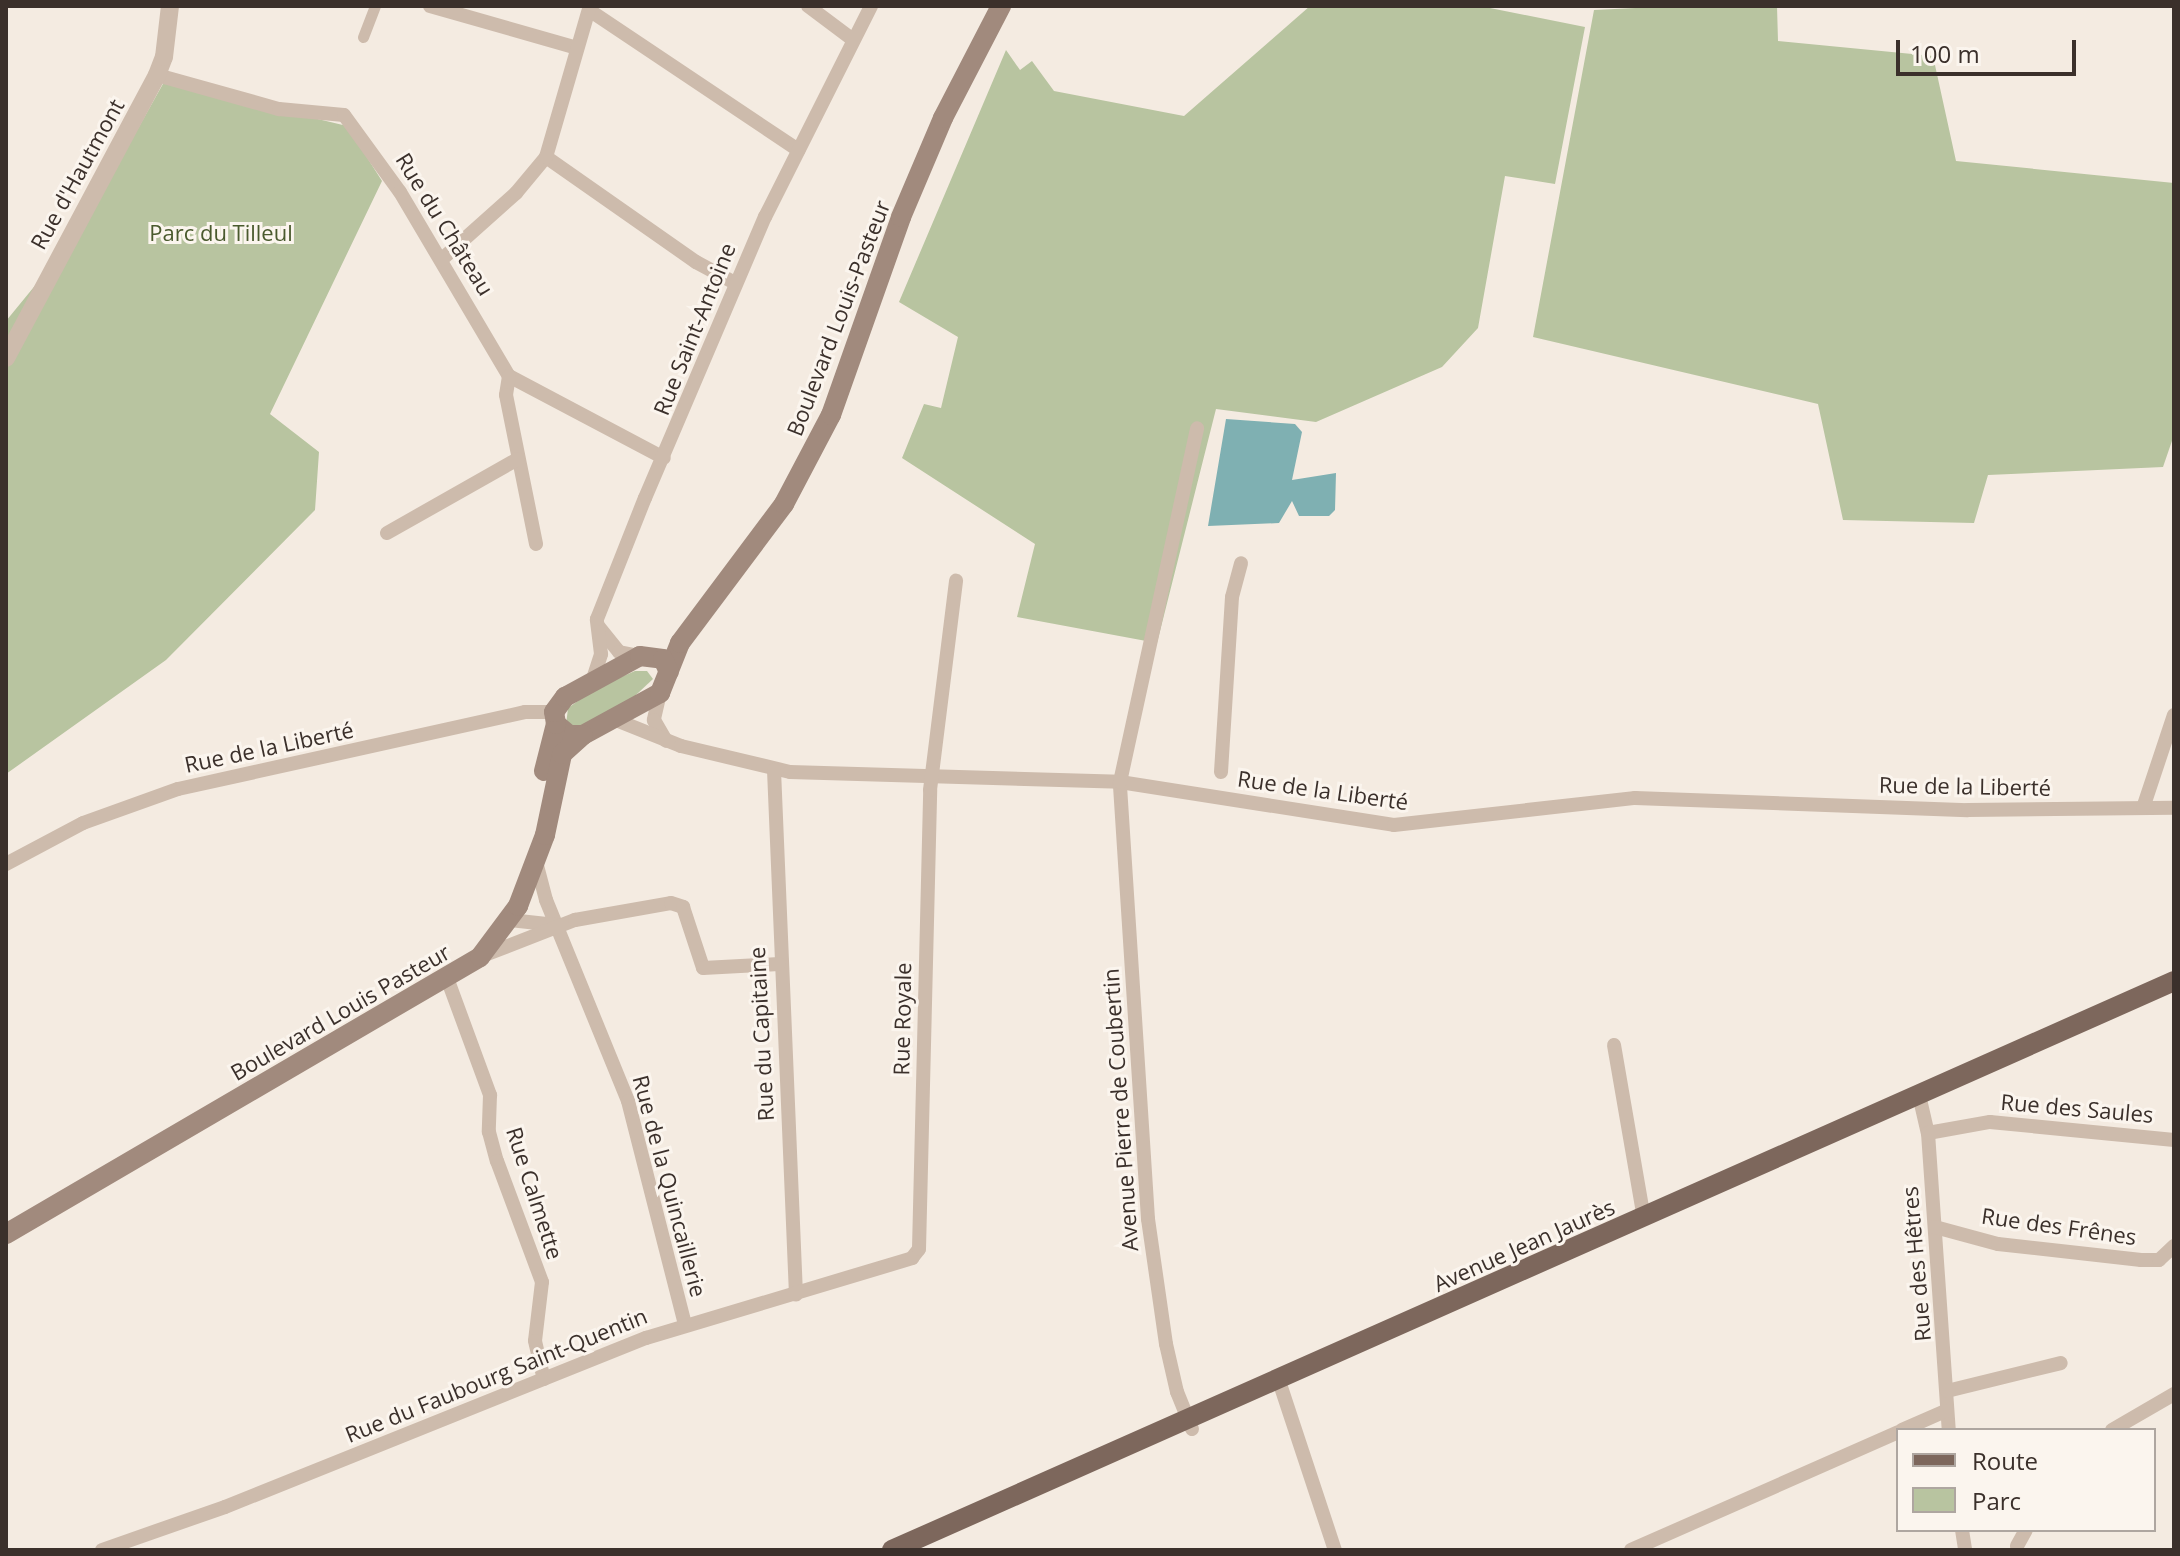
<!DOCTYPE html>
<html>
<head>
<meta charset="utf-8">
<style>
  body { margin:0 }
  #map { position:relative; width:2180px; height:1556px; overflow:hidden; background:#f4ebe1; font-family:"Open Sans",sans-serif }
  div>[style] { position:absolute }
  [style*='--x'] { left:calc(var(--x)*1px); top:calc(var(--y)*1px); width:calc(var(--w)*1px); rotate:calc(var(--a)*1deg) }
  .green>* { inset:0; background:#b8c4a0 }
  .water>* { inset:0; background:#7fb0b2 }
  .pedestrian>* { height:11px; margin:-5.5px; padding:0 5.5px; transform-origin:5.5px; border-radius:5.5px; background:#cdbbac }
  .minor>* { height:14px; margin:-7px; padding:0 7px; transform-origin:7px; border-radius:7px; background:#cdbbac }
  .tertiary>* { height:18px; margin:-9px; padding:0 9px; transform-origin:9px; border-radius:9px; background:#cdbbac }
  .secondary>* { height:20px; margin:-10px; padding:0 10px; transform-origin:10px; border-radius:10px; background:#a18a7d }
  .primary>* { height:20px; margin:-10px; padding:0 10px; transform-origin:10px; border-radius:10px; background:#7d675c }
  span { translate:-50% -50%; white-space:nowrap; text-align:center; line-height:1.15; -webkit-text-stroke:6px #fbf5ee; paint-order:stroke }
  .street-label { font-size:22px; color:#3b302b }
  .park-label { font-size:22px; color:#4a5a2e }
  .frame { position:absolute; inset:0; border:8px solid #3b302b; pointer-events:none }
  .legend { position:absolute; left:1896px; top:1428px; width:260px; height:104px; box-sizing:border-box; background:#fbf5ee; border:2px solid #aea6a0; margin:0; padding:10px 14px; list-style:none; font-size:24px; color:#3b302b }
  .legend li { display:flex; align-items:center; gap:16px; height:40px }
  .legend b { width:40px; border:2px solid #aea6a0 }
  .scale { position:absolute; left:1896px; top:40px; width:180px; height:36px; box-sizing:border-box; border:4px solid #3b302b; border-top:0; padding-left:10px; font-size:24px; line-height:28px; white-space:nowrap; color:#3b302b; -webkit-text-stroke:6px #fbf5ee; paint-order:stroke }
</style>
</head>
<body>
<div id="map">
  <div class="green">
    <i style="clip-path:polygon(1310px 6px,1480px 6px,1585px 27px,1555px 184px,1505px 176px,1478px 328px,1442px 367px,1316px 422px,1216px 409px,1157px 643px,1017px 617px,1035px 544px,902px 458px,924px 404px,941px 408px,958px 337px,899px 302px,1006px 50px,1020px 70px,1032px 61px,1054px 91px,1184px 116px)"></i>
    <i style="clip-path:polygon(1677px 6px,1777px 6px,1778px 41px,1933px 56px,1956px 161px,2174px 183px,2174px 435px,2163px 467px,1988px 475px,1974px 523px,1843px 520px,1818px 404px,1533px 337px,1594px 10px)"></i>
    <i style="clip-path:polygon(164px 82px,347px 126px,382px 181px,270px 414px,319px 452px,315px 510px,166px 660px,6px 774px,6px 321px,83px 227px)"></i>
    <i style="clip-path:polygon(635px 671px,647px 671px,653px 679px,622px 708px,580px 726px,566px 725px,568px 708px,596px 688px)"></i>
  </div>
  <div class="water">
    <i style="clip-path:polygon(1226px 419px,1295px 424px,1302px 432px,1292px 480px,1336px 473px,1335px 510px,1329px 516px,1299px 516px,1292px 501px,1279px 523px,1208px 526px)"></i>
  </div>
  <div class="pedestrian">
    <i style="--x:363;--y:37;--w:33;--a:-69"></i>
  </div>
  <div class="minor">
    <i style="--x:430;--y:6;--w:153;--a:15.9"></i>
    <i style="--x:808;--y:6;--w:55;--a:36.9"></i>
    <i style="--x:589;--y:10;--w:252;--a:33.8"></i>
    <i style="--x:157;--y:75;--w:127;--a:15.6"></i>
    <i style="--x:279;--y:109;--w:65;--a:5.3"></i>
    <i style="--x:344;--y:115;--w:95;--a:54"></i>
    <i style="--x:400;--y:192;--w:214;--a:59.4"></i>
    <i style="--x:509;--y:376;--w:175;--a:27.9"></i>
    <i style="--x:546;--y:157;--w:183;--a:35"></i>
    <i style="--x:696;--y:262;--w:44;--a:28.3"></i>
    <i style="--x:441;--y:260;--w:101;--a:-41.8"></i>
    <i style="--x:516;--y:193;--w:47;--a:-50.2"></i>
    <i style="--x:546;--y:157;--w:157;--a:-73.8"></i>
    <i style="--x:509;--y:376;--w:19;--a:99"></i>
    <i style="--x:506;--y:395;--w:152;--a:78.6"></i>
    <i style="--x:387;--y:533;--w:150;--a:-29.5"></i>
    <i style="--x:598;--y:626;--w:33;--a:51"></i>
    <i style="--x:619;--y:652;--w:21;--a:11"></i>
    <i style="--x:593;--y:679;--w:26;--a:-72"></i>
    <i style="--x:601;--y:654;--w:35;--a:-97"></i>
    <i style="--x:597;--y:619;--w:130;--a:-68.4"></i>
    <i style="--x:645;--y:498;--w:306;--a:-66.9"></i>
    <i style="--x:765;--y:217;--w:236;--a:-63.3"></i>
    <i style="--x:660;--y:693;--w:28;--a:103"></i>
    <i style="--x:654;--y:720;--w:24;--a:60"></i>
    <i style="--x:616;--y:720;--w:70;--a:21.8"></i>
    <i style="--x:681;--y:746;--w:112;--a:13.4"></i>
    <i style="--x:790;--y:772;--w:330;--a:1.7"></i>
    <i style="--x:1120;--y:782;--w:277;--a:8.9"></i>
    <i style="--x:1394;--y:825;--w:243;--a:-6.4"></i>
    <i style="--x:1635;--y:798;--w:333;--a:2.1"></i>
    <i style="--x:1968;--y:810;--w:206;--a:-0.6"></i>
    <i style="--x:774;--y:770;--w:525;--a:87.6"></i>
    <i style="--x:1221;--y:772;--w:175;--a:-86.4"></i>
    <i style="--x:1232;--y:597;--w:35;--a:-75"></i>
    <i style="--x:2143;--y:808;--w:98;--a:-71.6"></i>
    <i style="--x:535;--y:858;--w:43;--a:75.3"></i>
    <i style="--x:546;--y:900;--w:217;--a:67.8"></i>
    <i style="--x:628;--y:1101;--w:231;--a:75.7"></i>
    <i style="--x:6;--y:864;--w:87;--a:-28"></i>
    <i style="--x:83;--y:823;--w:101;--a:-19.7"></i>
    <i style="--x:178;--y:789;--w:355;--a:-12.5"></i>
    <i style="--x:525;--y:712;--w:29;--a:0"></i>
    <i style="--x:510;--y:920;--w:46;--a:6.2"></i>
    <i style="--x:482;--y:956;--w:100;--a:-21.2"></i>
    <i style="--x:575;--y:920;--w:97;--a:-10"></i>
    <i style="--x:671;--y:903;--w:13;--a:18"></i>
    <i style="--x:683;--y:907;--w:64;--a:71.8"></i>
    <i style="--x:703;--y:968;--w:76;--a:-3"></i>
    <i style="--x:447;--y:978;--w:125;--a:69.8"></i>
    <i style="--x:490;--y:1095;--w:37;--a:92"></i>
    <i style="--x:489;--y:1132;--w:30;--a:75"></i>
    <i style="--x:497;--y:1161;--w:129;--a:69.6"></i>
    <i style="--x:542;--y:1282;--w:59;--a:96.8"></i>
    <i style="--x:535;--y:1341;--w:39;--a:77"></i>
    <i style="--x:1614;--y:1045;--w:176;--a:80.2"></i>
    <i style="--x:1919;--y:1095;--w:39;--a:77"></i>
    <i style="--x:1928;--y:1133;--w:298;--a:86"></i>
    <i style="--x:1928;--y:1133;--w:63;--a:-10.1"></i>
    <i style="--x:1990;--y:1122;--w:185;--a:5.6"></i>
    <i style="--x:1935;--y:1227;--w:65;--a:15.1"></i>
    <i style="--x:1998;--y:1244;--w:144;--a:6.4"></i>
    <i style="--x:2141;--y:1260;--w:18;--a:0"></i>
    <i style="--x:2159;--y:1260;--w:21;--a:-43"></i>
    <i style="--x:1278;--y:1378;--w:181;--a:71.7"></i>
    <i style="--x:1947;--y:1391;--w:117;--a:-13.8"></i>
    <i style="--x:1192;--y:1429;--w:40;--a:-112"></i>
    <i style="--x:1177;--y:1392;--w:49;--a:-102.9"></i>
    <i style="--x:1166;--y:1344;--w:126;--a:-98.2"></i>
    <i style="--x:1148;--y:1219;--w:438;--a:-93.7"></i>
    <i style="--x:1120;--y:782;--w:362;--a:-77.7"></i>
    <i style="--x:1902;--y:1430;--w:47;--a:-23.8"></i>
    <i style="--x:2112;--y:1430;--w:72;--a:-30.1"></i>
    <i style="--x:1962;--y:1530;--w:20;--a:81"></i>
    <i style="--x:2017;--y:1546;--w:18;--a:-61"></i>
    <i style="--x:102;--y:1550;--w:130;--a:-19.3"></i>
    <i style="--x:225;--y:1507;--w:454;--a:-21.9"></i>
    <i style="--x:646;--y:1338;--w:278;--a:-16.7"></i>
    <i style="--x:912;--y:1258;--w:11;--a:-52"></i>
    <i style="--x:919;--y:1249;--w:459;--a:-88.6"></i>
    <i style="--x:930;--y:790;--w:211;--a:-82.9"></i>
    <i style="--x:1631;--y:1550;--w:292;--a:-23.8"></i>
  </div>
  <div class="tertiary">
    <i style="--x:6;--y:358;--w:321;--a:-61.9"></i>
    <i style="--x:157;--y:75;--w:19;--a:-69"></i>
    <i style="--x:164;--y:57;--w:51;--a:-83.3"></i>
  </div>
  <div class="secondary">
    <i style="--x:556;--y:724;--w:17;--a:40"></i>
    <i style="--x:569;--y:735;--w:14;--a:0"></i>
    <i style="--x:583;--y:735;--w:88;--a:-28.6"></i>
    <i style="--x:660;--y:693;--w:54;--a:-68.2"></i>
    <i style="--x:680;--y:643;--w:174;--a:-53.2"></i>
    <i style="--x:784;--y:504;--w:101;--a:-62.2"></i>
    <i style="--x:831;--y:415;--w:210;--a:-70.5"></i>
    <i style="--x:901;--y:217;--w:108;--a:-67"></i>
    <i style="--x:943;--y:118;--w:126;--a:-62.6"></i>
    <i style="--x:544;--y:771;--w:49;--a:-75.7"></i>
    <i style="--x:556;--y:724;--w:12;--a:-99"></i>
    <i style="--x:554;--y:712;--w:19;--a:-54"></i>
    <i style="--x:565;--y:697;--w:85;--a:-28.7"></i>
    <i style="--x:640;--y:656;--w:23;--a:7"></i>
    <i style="--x:663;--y:659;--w:14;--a:65"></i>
    <i style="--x:6;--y:1234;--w:549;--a:-30.3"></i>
    <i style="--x:480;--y:957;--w:64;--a:-53.3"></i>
    <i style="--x:518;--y:906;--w:76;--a:-69.2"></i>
    <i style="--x:545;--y:835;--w:83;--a:-78.1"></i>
    <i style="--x:562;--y:754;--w:28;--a:-42"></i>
  </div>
  <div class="primary">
    <i style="--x:892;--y:1550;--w:1403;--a:-23.93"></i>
  </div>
  <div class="street-label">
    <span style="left:77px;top:174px;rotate:-61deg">Rue d'Hautmont</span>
    <span style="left:445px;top:224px;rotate:58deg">Rue du Château</span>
    <span style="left:838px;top:318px;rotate:-69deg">Boulevard Louis-Pasteur</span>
    <span style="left:694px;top:329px;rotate:-68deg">Rue Saint-Antoine</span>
    <span style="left:269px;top:747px;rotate:-12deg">Rue de la Liberté</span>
    <span style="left:1965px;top:786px;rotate:1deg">Rue de la Liberté</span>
    <span style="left:1323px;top:790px;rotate:8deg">Rue de la Liberté</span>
    <span style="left:340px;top:1012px;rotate:-30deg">Boulevard Louis Pasteur</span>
    <span style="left:902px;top:1019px;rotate:-89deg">Rue Royale</span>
    <span style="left:761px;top:1034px;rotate:-93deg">Rue du Capitaine</span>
    <span style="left:2077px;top:1108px;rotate:5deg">Rue des Saules</span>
    <span style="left:1120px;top:1110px;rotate:-94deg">Avenue Pierre de Coubertin</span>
    <span style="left:670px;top:1186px;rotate:75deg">Rue de la Quincaillerie</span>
    <span style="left:535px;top:1193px;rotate:72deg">Rue Calmette</span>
    <span style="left:2059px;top:1226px;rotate:8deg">Rue des Frênes</span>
    <span style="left:1524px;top:1245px;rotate:-24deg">Avenue Jean Jaurès</span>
    <span style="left:1916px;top:1264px;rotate:-95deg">Rue des Hêtres</span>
    <span style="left:496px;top:1375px;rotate:-22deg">Rue du Faubourg Saint-Quentin</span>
  </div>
  <div class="park-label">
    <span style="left:221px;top:233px">Parc du Tilleul</span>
  </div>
  <div class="frame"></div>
  <ul class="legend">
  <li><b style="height:10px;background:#7d675c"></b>Route</li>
  <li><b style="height:22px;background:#b8c4a0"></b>Parc</li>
  </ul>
  <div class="scale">100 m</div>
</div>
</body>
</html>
